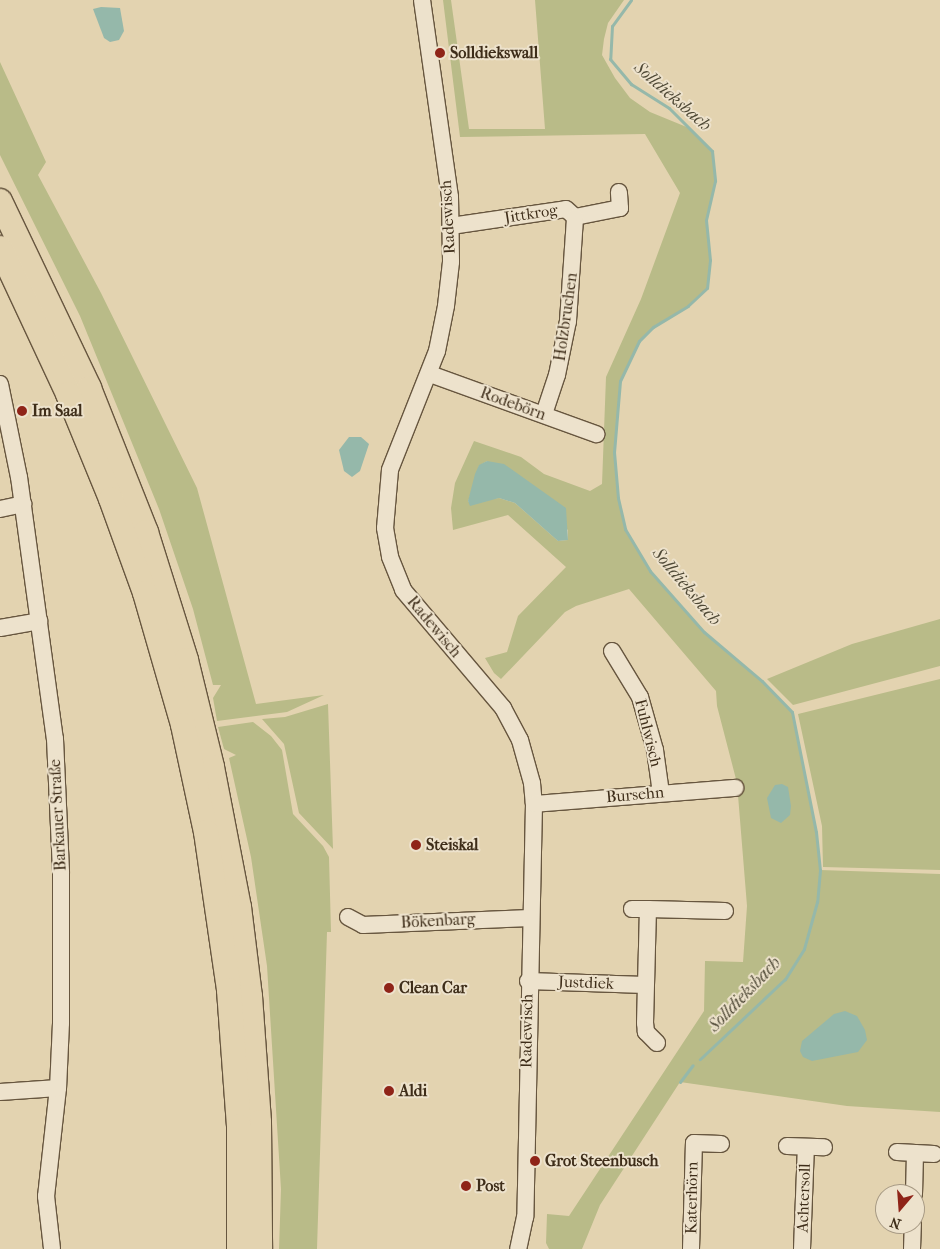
<!DOCTYPE html>
<html>
<head>
<meta charset="utf-8">
<style>
  body { margin:0 }
  #map { position:relative; width:940px; height:1249px; overflow:hidden; background:#e3d3b0; font-family:"IM FELL French Canon",serif }
  div>[style] { position:absolute }
  [style*='--x'] { left:calc(var(--x)*1px); top:calc(var(--y)*1px); width:calc(var(--w)*1px); rotate:calc(var(--a)*1deg) }
  .green>* { inset:0; background:#b9bb88 }
  .water>* { inset:0; background:#95b8aa }
  .stream>* { height:3px; margin:-1.5px; padding:0 1.5px; transform-origin:1.5px; border-radius:1.5px; background:#95b8aa }
  .roads { filter:drop-shadow(1px 0 #67563f) drop-shadow(-1px 0 #67563f) drop-shadow(0 1px #67563f) drop-shadow(0 -1px #67563f) }
  .minor>* { height:16px; margin:-8px; padding:0 8px; transform-origin:8px; border-radius:8px; background:#ede2cc }
  .highway>* { height:24px; margin:-12px; padding:0 12px; transform-origin:12px; border-radius:12px; background:#e3d3b0 }
  .dots>* { width:14px; height:14px; translate:-50% -50%; box-sizing:border-box; border:2px solid #ede2cc; border-radius:50% }
  span { translate:-50% -50%; white-space:nowrap; text-align:center; line-height:1.15; -webkit-text-stroke:4px #ede2cc; paint-order:stroke }
  .poi-label { font-size:16px; color:#3e2d19; font-weight:700 }
  .left { translate:0 -50%; text-align:left }
  .street-label { font-size:16px; color:#3e2d19 }
  .water-label { font-size:18px; color:#4f4936; font-style:italic }
  .north { position:absolute; left:875px; top:1184px; width:50px; height:50px; box-sizing:border-box; background:#ede2cc; border:1px solid #a79a84; border-radius:50%; rotate:198deg; font-size:14px; font-weight:700; line-height:20px; text-align:center; color:#3e2d19 }
  .north::after { content:''; display:block; margin:auto; width:18px; height:22px; background:#8f2418; clip-path:polygon(50% 0,100% 100%,50% 72%,0 100%) }
</style>
</head>
<body>
<div id="map">
  <div class="green">
    <i style="clip-path:polygon(evenodd,443px 0,451px 0,469px 129px,545px 129px,535px 0,624px 0,608px 23px,604px 39px,602px 55px,615px 78px,630px 98px,650px 112px,689px 128px,712px 151px,715px 181px,706px 220px,710px 260px,707px 288px,688px 306px,653px 327px,639px 341px,620px 381px,614px 452px,618px 498px,625px 529px,650px 571px,704px 632px,762px 681px,792px 712px,816px 832px,820px 870px,940px 874px,940px 1112px,847px 1106px,680px 1082px,600px 1205px,582px 1249px,549px 1249px,546px 1243px,547px 1214px,569px 1216px,704px 1011px,705px 961px,743px 962px,747px 906px,737px 783px,717px 706px,716px 691px,629px 589px,576px 606px,565px 612px,501px 679px,494px 673px,485px 658px,507px 652px,518px 616px,566px 567px,508px 515px,453px 530px,451px 508px,455px 483px,474px 441px,521px 457px,544px 474px,590px 491px,602px 484px,606px 377px,641px 299px,680px 193px,645px 134px,460px 137px,443px 0,487px 461px,568px 530px,568px 540px,558px 541px,515px 503px,499px 498px,468px 502px,479px 466px,487px 461px)"></i>
    <i style="clip-path:polygon(0 62px,46px 162px,38px 175px,101px 293px,197px 488px,256px 704px,324px 695px,287px 712px,217px 721px,213px 698px,221px 685px,213px 685px,193px 609px,159px 509px,80px 316px,0 155px)"></i>
    <i style="clip-path:polygon(940px 619px,940px 666px,793px 705px,767px 679px,852px 644px)"></i>
    <i style="clip-path:polygon(940px 679px,940px 870px,823px 867px,822px 826px,798px 714px)"></i>
    <i style="clip-path:polygon(328px 704px,333px 849px,299px 813px,284px 744px,262px 719px,285px 717px)"></i>
    <i style="clip-path:polygon(253px 722px,271px 736px,282px 750px,293px 814px,323px 846px,329px 857px,331px 932px,327px 932px,317px 1249px,279px 1249px,281px 1189px,267px 966px,251px 857px,229px 758px,236px 755px,224px 749px,218px 727px)"></i>
  </div>
  <div class="water">
    <i style="clip-path:polygon(101px 7px,120px 8px,124px 31px,119px 40px,110px 42px,104px 38px,93px 9px)"></i>
    <i style="clip-path:polygon(349px 437px,361px 437px,369px 444px,360px 471px,352px 477px,344px 471px,339px 450px)"></i>
    <i style="clip-path:polygon(487px 461px,504px 464px,566px 508px,568px 540px,558px 541px,515px 503px,499px 498px,470px 506px,468px 501px,475px 474px,479px 465px)"></i>
    <i style="clip-path:polygon(782px 784px,788px 787px,791px 806px,790px 815px,781px 823px,771px 818px,767px 798px,775px 785px)"></i>
    <i style="clip-path:polygon(845px 1011px,857px 1016px,865px 1030px,867px 1040px,858px 1052px,812px 1061px,803px 1057px,800px 1051px,802px 1041px,834px 1014px)"></i>
  </div>
  <div class="stream">
    <i style="--x:631;--y:0;--w:32;--a:126"></i>
    <i style="--x:612;--y:26;--w:33;--a:93"></i>
    <i style="--x:610;--y:59;--w:33;--a:50"></i>
    <i style="--x:631;--y:84;--w:45;--a:32.3"></i>
    <i style="--x:669;--y:108;--w:61;--a:45"></i>
    <i style="--x:712;--y:151;--w:30;--a:84"></i>
    <i style="--x:715;--y:181;--w:40;--a:103"></i>
    <i style="--x:706;--y:220;--w:40;--a:84.3"></i>
    <i style="--x:710;--y:260;--w:28;--a:96"></i>
    <i style="--x:707;--y:288;--w:26;--a:137"></i>
    <i style="--x:688;--y:306;--w:41;--a:149"></i>
    <i style="--x:653;--y:327;--w:20;--a:135"></i>
    <i style="--x:639;--y:341;--w:44;--a:115.4"></i>
    <i style="--x:620;--y:381;--w:71;--a:94.8"></i>
    <i style="--x:614;--y:452;--w:46;--a:85"></i>
    <i style="--x:618;--y:498;--w:32;--a:77"></i>
    <i style="--x:625;--y:529;--w:49;--a:59.2"></i>
    <i style="--x:650;--y:571;--w:81;--a:48.5"></i>
    <i style="--x:704;--y:632;--w:76;--a:40.2"></i>
    <i style="--x:762;--y:681;--w:43;--a:45.9"></i>
    <i style="--x:792;--y:712;--w:122;--a:78.7"></i>
    <i style="--x:816;--y:832;--w:38;--a:84"></i>
    <i style="--x:820;--y:870;--w:32;--a:95"></i>
    <i style="--x:817;--y:902;--w:49;--a:105.5"></i>
    <i style="--x:804;--y:949;--w:36;--a:122"></i>
    <i style="--x:785;--y:979;--w:117;--a:136.7"></i>
    <i style="--x:680;--y:1082;--w:21;--a:-53"></i>
  </div>
  <div class="roads">
    <div class="minor">
      <i style="--x:422;--y:0;--w:199;--a:81.9"></i>
      <i style="--x:450;--y:197;--w:65;--a:89.1"></i>
      <i style="--x:451;--y:262;--w:44;--a:96.5"></i>
      <i style="--x:446;--y:306;--w:46;--a:101.3"></i>
      <i style="--x:437;--y:351;--w:128;--a:111.6"></i>
      <i style="--x:390;--y:470;--w:58;--a:94.9"></i>
      <i style="--x:385;--y:528;--w:29;--a:80"></i>
      <i style="--x:390;--y:557;--w:35;--a:68"></i>
      <i style="--x:403;--y:590;--w:155;--a:49.7"></i>
      <i style="--x:503;--y:708;--w:36;--a:62"></i>
      <i style="--x:520;--y:740;--w:45;--a:74.4"></i>
      <i style="--x:532;--y:783;--w:21;--a:85"></i>
      <i style="--x:534;--y:804;--w:413;--a:91.2"></i>
      <i style="--x:525;--y:1217;--w:33;--a:102"></i>
      <i style="--x:451;--y:226;--w:116;--a:-8.4"></i>
      <i style="--x:566;--y:209;--w:12;--a:42"></i>
      <i style="--x:575;--y:217;--w:46;--a:-11.3"></i>
      <i style="--x:620;--y:208;--w:16;--a:-94"></i>
      <i style="--x:430;--y:374;--w:177;--a:19.9"></i>
      <i style="--x:0;--y:384;--w:95;--a:78.5"></i>
      <i style="--x:19;--y:477;--w:264;--a:82.2"></i>
      <i style="--x:55;--y:739;--w:134;--a:87.4"></i>
      <i style="--x:61;--y:873;--w:150;--a:90"></i>
      <i style="--x:61;--y:1023;--w:65;--a:92.6"></i>
      <i style="--x:58;--y:1088;--w:109;--a:96.3"></i>
      <i style="--x:46;--y:1196;--w:53;--a:83.5"></i>
      <i style="--x:544;--y:414;--w:41;--a:-71.6"></i>
      <i style="--x:557;--y:375;--w:55;--a:-78.5"></i>
      <i style="--x:568;--y:321;--w:104;--a:-86.1"></i>
      <i style="--x:0;--y:509;--w:24;--a:-12"></i>
      <i style="--x:0;--y:628;--w:40;--a:-10"></i>
      <i style="--x:612;--y:651;--w:54;--a:58.7"></i>
      <i style="--x:640;--y:697;--w:55;--a:74.2"></i>
      <i style="--x:655;--y:750;--w:43;--a:82.1"></i>
      <i style="--x:534;--y:804;--w:202;--a:-4.6"></i>
      <i style="--x:632;--y:909;--w:16;--a:0"></i>
      <i style="--x:348;--y:917;--w:17;--a:28"></i>
      <i style="--x:363;--y:925;--w:167;--a:-2.4"></i>
      <i style="--x:528;--y:981;--w:117;--a:2"></i>
      <i style="--x:657;--y:1043;--w:16;--a:-135"></i>
      <i style="--x:646;--y:1032;--w:9;--a:-96"></i>
      <i style="--x:645;--y:1023;--w:114;--a:-88.5"></i>
      <i style="--x:648;--y:909;--w:77;--a:1.5"></i>
      <i style="--x:0;--y:1092;--w:58;--a:-3.9"></i>
      <i style="--x:787;--y:1146;--w:37;--a:2"></i>
      <i style="--x:897;--y:1152;--w:37;--a:3"></i>
      <i style="--x:914;--y:1194;--w:41;--a:-88.6"></i>
      <i style="--x:691;--y:1249;--w:106;--a:-88.4"></i>
      <i style="--x:694;--y:1143;--w:27;--a:2"></i>
      <i style="--x:802;--y:1249;--w:102;--a:-87.8"></i>
      <i style="--x:912;--y:1249;--w:25;--a:-88"></i>
    </div>
    <div class="highway">
      <i style="--x:0;--y:201;--w:207;--a:64.5"></i>
      <i style="--x:89;--y:388;--w:155;--a:68.4"></i>
      <i style="--x:146;--y:532;--w:134;--a:72.6"></i>
      <i style="--x:186;--y:660;--w:110;--a:76.3"></i>
      <i style="--x:212;--y:767;--w:143;--a:79.1"></i>
      <i style="--x:239;--y:907;--w:90;--a:83"></i>
      <i style="--x:250;--y:996;--w:126;--a:85.9"></i>
      <i style="--x:259;--y:1122;--w:127;--a:89.5"></i>
      <i style="--x:0;--y:248;--w:161;--a:65"></i>
      <i style="--x:68;--y:394;--w:113;--a:67.7"></i>
      <i style="--x:111;--y:499;--w:100;--a:70.1"></i>
      <i style="--x:145;--y:593;--w:137;--a:73.9"></i>
      <i style="--x:183;--y:725;--w:109;--a:77.9"></i>
      <i style="--x:206;--y:832;--w:160;--a:81.7"></i>
      <i style="--x:229;--y:990;--w:136;--a:85.8"></i>
      <i style="--x:239;--y:1126;--w:123;--a:90"></i>
    </div>
  </div>
  <div class="dots">
    <i style="left:440px;top:53px;background:#8f2418"></i>
    <i style="left:22px;top:411px;background:#8f2418"></i>
    <i style="left:416px;top:845px;background:#8f2418"></i>
    <i style="left:389px;top:988px;background:#8f2418"></i>
    <i style="left:389px;top:1091px;background:#8f2418"></i>
    <i style="left:535px;top:1161px;background:#8f2418"></i>
    <i style="left:466px;top:1186px;background:#8f2418"></i>
  </div>
  <div class="poi-label">
    <span class="left" style="left:450px;top:53px">Solldiekswall</span>
    <span class="left" style="left:32px;top:411px">Im Saal</span>
    <span class="left" style="left:426px;top:845px">Steiskal</span>
    <span class="left" style="left:399px;top:988px">Clean Car</span>
    <span class="left" style="left:399px;top:1091px">Aldi</span>
    <span class="left" style="left:545px;top:1161px">Grot Steenbusch</span>
    <span class="left" style="left:476px;top:1186px">Post</span>
  </div>
  <div class="street-label">
    <span style="left:531px;top:214px;rotate:-9deg">Jittkrog</span>
    <span style="left:448px;top:217px;rotate:-93deg">Radewisch</span>
    <span style="left:566px;top:317px;rotate:-82deg">Holzbruchen</span>
    <span style="left:513px;top:404px;rotate:20deg">Rodebörn</span>
    <span style="left:434px;top:627px;rotate:50deg">Radewisch</span>
    <span style="left:648px;top:733px;rotate:76deg">Fuhlwisch</span>
    <span style="left:635px;top:795px;rotate:-5deg">Bursehn</span>
    <span style="left:58px;top:815px;rotate:-93deg">Barkauer Straße</span>
    <span style="left:438px;top:921px;rotate:-3deg">Bökenbarg</span>
    <span style="left:586px;top:983px;rotate:2deg">Justdiek</span>
    <span style="left:527px;top:1031px;rotate:-89deg">Radewisch</span>
    <span style="left:692px;top:1198px;rotate:-89deg">Katerhörn</span>
    <span style="left:804px;top:1198px;rotate:-88deg">Achtersoll</span>
  </div>
  <div class="water-label">
    <span style="left:672px;top:97px;rotate:41deg">Solldieksbach</span>
    <span style="left:686px;top:587px;rotate:50deg">Solldieksbach</span>
    <span style="left:745px;top:995px;rotate:-46deg">Solldieksbach</span>
  </div>
  <div class="north">N</div>
</div>
</body>
</html>
